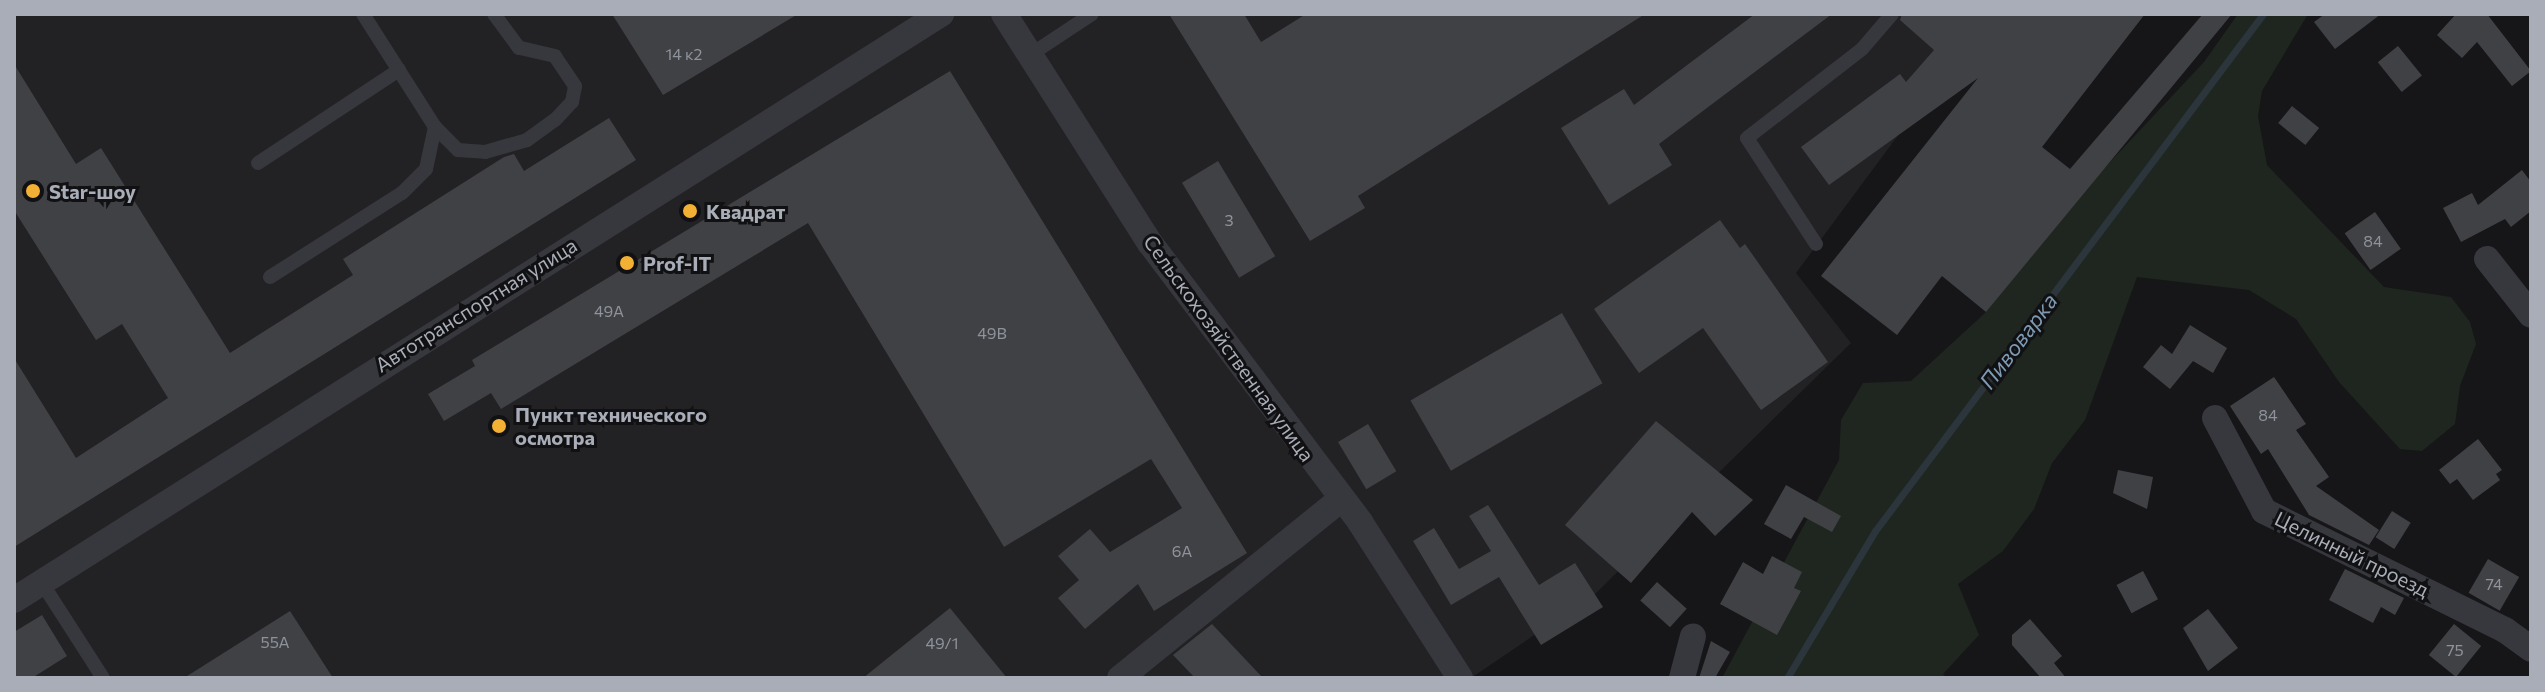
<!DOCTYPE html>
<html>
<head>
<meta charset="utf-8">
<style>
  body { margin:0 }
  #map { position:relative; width:2545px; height:692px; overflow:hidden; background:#161618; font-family:Commissioner,sans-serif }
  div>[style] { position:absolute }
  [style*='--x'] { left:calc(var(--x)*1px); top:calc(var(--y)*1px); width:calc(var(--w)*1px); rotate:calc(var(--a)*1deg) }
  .built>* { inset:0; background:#222225 }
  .green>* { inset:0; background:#1e261f }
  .stream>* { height:7px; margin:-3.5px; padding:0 3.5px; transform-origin:3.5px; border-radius:3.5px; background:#2c353c }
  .building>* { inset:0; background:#404145; transform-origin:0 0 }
  .service>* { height:14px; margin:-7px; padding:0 7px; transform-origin:7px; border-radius:7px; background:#37383d }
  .minor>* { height:26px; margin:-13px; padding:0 13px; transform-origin:13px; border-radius:13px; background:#37383d }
  .dots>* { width:22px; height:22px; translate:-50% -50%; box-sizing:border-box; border:4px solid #111113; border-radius:50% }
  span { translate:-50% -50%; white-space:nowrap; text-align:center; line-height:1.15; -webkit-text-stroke:6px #111113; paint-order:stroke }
  .number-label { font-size:16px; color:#8e929b }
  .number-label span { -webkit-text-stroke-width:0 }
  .poi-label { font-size:20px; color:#a8adb8; font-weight:700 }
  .left { translate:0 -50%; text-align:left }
  .street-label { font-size:20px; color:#a8adb8 }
  .water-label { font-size:22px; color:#7f9bb3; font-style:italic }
  .frame { position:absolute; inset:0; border:16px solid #a8adb8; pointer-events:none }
</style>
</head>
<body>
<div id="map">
  <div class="built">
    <i style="clip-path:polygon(14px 14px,1988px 14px,1796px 273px,1851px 343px,1595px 594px,1471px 678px,14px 678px)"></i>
  </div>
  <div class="green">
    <i style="clip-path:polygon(2238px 14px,2308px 14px,2262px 91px,2258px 116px,2267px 165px,2384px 287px,2451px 297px,2470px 322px,2476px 344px,2460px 386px,2455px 424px,2422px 451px,2400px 449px,2339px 382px,2296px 319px,2249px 290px,2137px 277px,2085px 420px,2052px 463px,2034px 509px,2003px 551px,1958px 584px,1979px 635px,1943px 674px,1947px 678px,1722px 678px,1839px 460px,1841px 420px,1863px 383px,1911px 381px,1985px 313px,2081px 193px,2204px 62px)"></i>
  </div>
  <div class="stream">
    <i style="--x:1787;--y:678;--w:171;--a:-59.1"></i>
    <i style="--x:1875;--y:531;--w:646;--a:-53.11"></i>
  </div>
  <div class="building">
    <i style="clip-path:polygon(612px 14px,798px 14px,663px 95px)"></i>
    <i style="clip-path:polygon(1169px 14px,1244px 14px,1261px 42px,1306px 14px,1645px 14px,1358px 196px,1365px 208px,1310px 241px)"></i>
    <i style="clip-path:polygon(1755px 14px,1832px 14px,1659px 144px,1672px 165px,1609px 205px,1561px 128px,1624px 89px,1634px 105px)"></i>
    <i style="clip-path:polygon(1902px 14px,2145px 14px,2042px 147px,2070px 169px,2203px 14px,2232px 14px,1986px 312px,1942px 276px,1897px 335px,1821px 276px,1978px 78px,1829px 185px,1801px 147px,1900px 74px,1906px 82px,1934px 50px,1900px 20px)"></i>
    <i style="clip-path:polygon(2325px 14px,2381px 14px,2335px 49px,2314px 22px)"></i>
    <i style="clip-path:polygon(2456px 14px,2487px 14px,2531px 71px,2512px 86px,2477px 42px,2462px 58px,2437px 35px)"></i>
    <i style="left:2398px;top:46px;width:38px;height:26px;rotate:51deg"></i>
    <i style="clip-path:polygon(14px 64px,76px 164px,101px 148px,230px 353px,353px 275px,343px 259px,504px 157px,514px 154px,524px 171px,609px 118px,636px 160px,14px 547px,14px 358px,76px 458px,168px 398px,122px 324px,96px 340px,14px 210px)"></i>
    <i style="clip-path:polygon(950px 71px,1247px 553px,1154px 611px,1138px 584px,1085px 629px,1058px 598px,1079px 580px,1058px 556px,1090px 529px,1110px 552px,1182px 508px,1151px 459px,1004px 547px,808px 223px,501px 409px,491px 393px,444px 421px,428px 394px,475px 366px,472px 360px)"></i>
    <i style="left:2292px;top:106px;width:35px;height:22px;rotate:39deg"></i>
    <i style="left:1218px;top:161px;width:111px;height:42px;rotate:59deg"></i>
    <i style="clip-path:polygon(2522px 170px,2531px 182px,2531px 211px,2511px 227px,2505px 219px,2461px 242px,2443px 208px,2472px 193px,2478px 205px)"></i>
    <i style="left:2375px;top:212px;width:45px;height:37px;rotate:55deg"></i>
    <i style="clip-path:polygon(1720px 220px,1740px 248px,1745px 244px,1828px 362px,1761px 410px,1703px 328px,1639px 373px,1594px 309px)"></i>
    <i style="left:1562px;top:313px;width:81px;height:175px;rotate:60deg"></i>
    <i style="clip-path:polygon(2190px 325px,2227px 348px,2213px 373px,2193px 361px,2170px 389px,2143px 367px,2161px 345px,2172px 354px)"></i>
    <i style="clip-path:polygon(2274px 377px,2306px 424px,2296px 430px,2329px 477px,2316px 486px,2379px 530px,2369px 545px,2309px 515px,2268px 449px,2261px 454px,2230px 406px)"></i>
    <i style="clip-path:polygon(1656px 421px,1753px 500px,1715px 536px,1692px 512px,1631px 583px,1565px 525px)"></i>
    <i style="left:1368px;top:424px;width:55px;height:35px;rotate:59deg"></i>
    <i style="clip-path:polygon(2478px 439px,2502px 470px,2496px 474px,2500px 480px,2473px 500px,2457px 479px,2450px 484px,2439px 470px)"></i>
    <i style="clip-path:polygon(2118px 470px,2153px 477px,2147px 509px,2113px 493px)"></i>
    <i style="clip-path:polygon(1786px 485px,1841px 516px,1832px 532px,1804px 517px,1791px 539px,1764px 524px)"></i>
    <i style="clip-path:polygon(1488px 505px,1539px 585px,1575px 563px,1603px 607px,1541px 645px,1499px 577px,1451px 605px,1413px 541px,1434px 528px,1459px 569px,1491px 551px,1469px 516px)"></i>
    <i style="left:2392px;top:511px;width:22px;height:31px;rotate:32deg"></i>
    <i style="clip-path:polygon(1772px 556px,1802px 572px,1794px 588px,1801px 591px,1777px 635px,1720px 604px,1743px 562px,1763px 574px)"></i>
    <i style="left:2488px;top:559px;width:36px;height:39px;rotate:30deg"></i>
    <i style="clip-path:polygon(2345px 569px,2404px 598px,2395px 615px,2381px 607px,2373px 623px,2329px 600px)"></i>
    <i style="left:2143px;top:571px;width:32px;height:30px;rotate:62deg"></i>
    <i style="left:1657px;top:582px;width:40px;height:25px;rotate:42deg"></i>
    <i style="clip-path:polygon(950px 608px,1007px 678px,863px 678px)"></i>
    <i style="clip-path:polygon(2208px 609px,2238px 648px,2208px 671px,2183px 628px)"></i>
    <i style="clip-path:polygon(290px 611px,333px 678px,184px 678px)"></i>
    <i style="clip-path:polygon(42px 615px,67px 656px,32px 678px,14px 678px,14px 632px)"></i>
    <i style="clip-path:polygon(2030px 619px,2062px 656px,2054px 663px,2066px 678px,2041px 678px,2012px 645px,2012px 635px)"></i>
    <i style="clip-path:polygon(1212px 624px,1263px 678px,1195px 678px,1173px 655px)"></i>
    <i style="left:2454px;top:624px;width:35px;height:40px;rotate:39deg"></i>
    <i style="clip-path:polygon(1711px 641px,1730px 652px,1715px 678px,1699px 678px)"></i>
  </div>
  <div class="service">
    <i style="--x:363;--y:14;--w:134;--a:57.5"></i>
    <i style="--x:435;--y:127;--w:33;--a:45"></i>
    <i style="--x:458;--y:150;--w:27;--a:4"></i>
    <i style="--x:485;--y:152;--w:44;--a:-15.9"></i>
    <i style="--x:527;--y:140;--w:34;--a:-36"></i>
    <i style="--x:555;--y:120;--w:25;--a:-47"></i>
    <i style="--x:572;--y:102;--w:16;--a:-79"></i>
    <i style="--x:575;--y:86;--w:36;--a:-124"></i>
    <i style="--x:555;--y:56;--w:37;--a:-167"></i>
    <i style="--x:519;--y:48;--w:42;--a:-126.3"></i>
    <i style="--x:1030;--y:55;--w:74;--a:-33.5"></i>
    <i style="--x:258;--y:163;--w:169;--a:-33.4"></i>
    <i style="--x:1816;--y:244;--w:126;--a:-123.1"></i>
    <i style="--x:1747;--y:138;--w:145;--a:-37.7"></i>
    <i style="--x:1862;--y:49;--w:46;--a:-49.4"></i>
    <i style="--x:270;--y:277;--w:156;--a:-32.5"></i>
    <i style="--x:402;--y:193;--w:34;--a:-45"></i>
    <i style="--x:426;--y:169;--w:43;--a:-77.9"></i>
    <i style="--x:42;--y:583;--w:113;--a:57.3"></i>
  </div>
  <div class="minor">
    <i style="--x:1004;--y:14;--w:272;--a:57.5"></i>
    <i style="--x:1150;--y:243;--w:349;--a:53"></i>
    <i style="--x:1360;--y:522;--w:185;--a:57.3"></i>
    <i style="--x:2487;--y:259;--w:71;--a:51.8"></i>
    <i style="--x:2215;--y:418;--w:105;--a:62.2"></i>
    <i style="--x:2264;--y:511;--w:269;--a:26.3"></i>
    <i style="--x:2505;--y:630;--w:32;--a:36"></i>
    <i style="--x:14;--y:600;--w:1097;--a:-32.3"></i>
    <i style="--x:1120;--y:678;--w:284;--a:-39"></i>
    <i style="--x:1682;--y:678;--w:43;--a:-75.3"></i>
  </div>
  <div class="dots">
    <i style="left:33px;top:191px;background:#f2b134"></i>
    <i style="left:690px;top:211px;background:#f2b134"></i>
    <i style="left:627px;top:263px;background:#f2b134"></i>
    <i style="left:499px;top:426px;background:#f2b134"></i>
  </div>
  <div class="number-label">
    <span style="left:684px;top:54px">14 к2</span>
    <span style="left:1229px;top:220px">3</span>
    <span style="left:2373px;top:241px">84</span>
    <span style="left:609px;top:311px">49А</span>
    <span style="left:992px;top:333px">49В</span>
    <span style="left:2268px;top:415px">84</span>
    <span style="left:1182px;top:551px">6А</span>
    <span style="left:2494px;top:584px">74</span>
    <span style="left:275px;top:642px">55А</span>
    <span style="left:942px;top:643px">49/1</span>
    <span style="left:2455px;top:650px">75</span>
  </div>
  <div class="poi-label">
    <span class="left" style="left:49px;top:191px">Star-шоу</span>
    <span class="left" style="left:706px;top:211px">Квадрат</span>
    <span class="left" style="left:643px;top:263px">Prof-IT</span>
    <span class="left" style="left:515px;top:426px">Пункт технического<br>осмотра</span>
  </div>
  <div class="street-label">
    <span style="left:476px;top:305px;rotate:-32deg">Автотранспортная улица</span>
    <span style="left:1229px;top:348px;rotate:54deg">Сельскохозяйственная улица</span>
    <span style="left:2352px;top:554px;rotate:26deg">Целинный проезд</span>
  </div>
  <div class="water-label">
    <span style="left:2018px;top:341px;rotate:-53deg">Пивоварка</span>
  </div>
  <div class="frame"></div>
</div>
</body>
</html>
